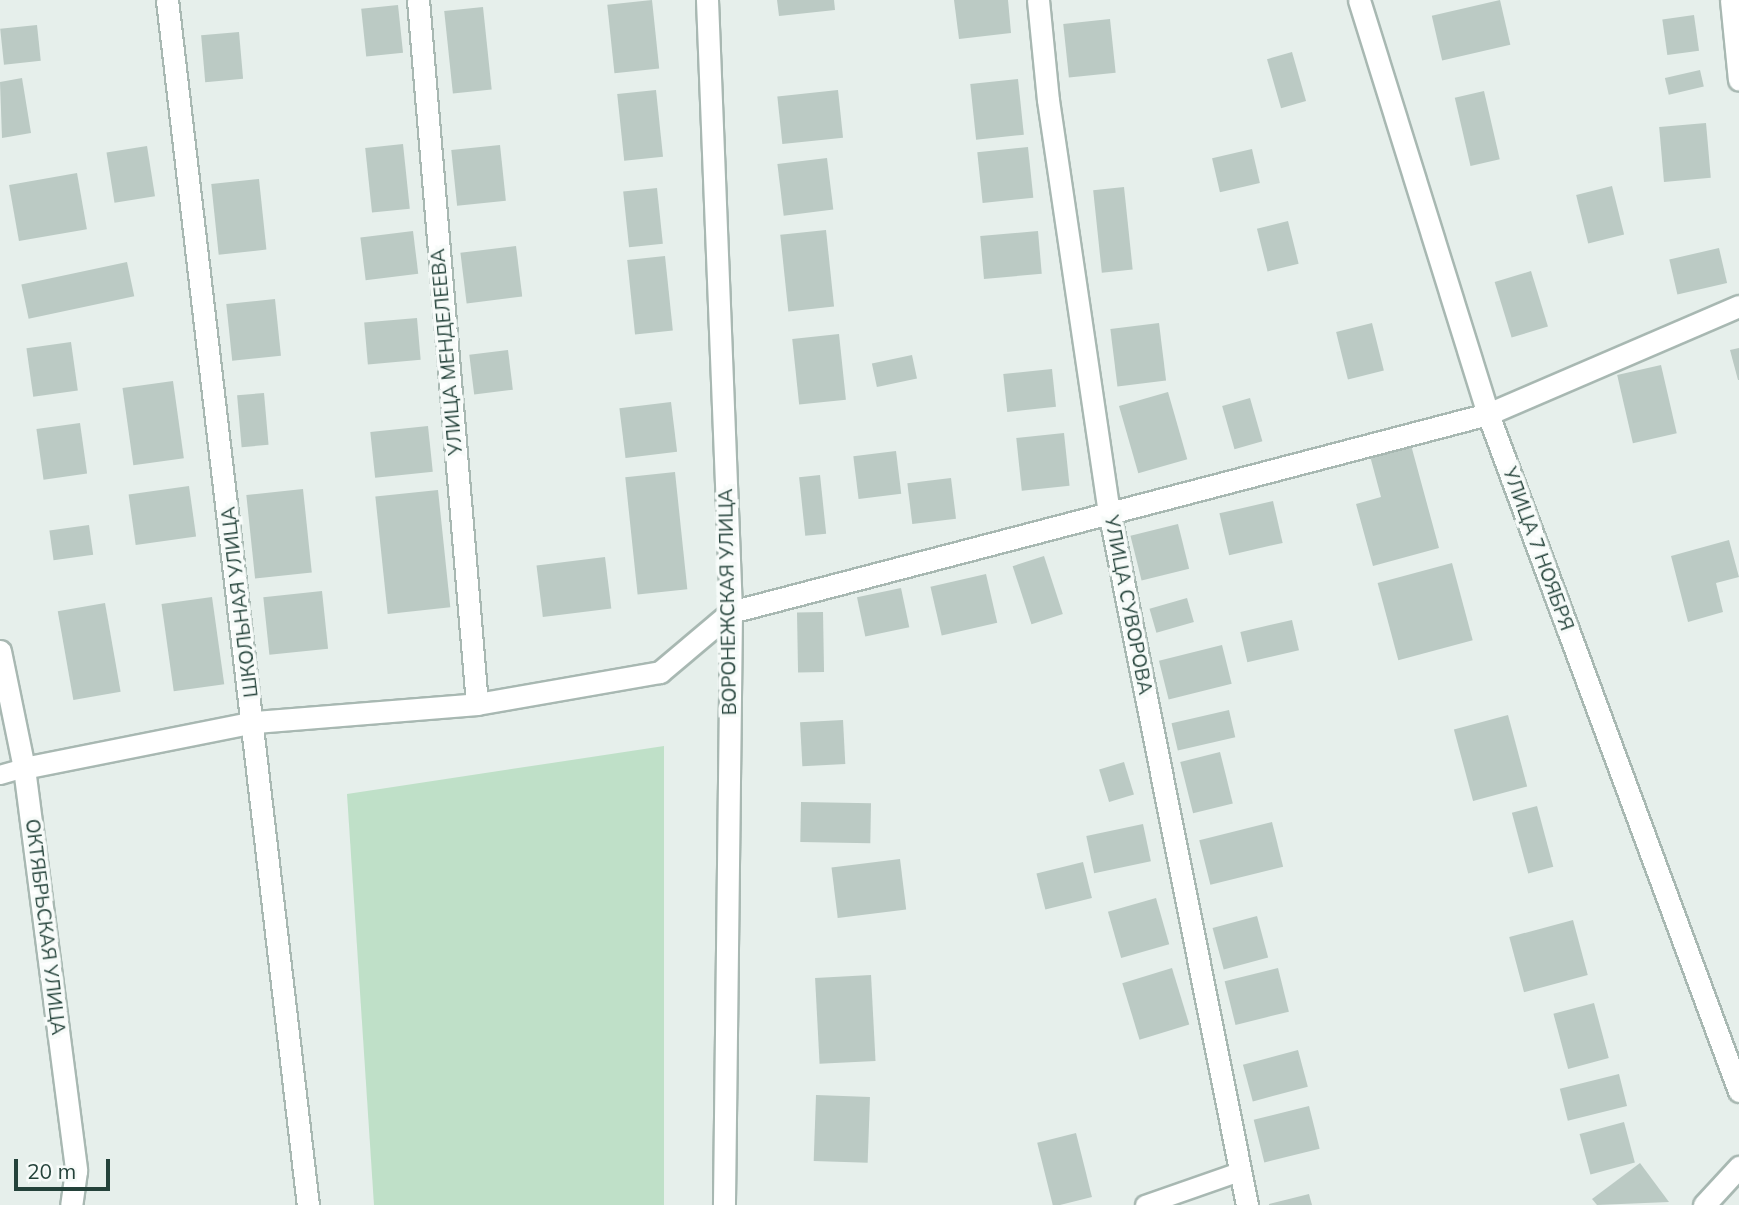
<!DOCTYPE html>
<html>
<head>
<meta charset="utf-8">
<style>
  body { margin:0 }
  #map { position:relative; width:1739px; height:1205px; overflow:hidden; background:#e6efeb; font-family:Mulish,sans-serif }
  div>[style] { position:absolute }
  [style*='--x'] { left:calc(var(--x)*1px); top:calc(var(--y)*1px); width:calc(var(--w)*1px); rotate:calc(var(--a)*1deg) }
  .green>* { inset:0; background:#bfe0c8 }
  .building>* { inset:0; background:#bbcac4; transform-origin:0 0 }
  .roads { filter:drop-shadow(2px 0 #a8b8b2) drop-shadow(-2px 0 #a8b8b2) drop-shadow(0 2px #a8b8b2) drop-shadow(0 -2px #a8b8b2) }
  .service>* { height:18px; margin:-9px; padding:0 9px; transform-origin:9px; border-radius:9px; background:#fff }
  .minor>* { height:21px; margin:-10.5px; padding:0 10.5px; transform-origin:10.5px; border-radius:10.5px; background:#fff }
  span { translate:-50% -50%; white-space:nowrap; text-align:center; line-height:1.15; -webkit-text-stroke:7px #f7fbf9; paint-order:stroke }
  .street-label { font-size:19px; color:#24423a }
  .scale { position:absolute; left:14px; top:1159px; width:96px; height:32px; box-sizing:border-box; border:4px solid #24423a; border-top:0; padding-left:9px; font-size:21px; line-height:24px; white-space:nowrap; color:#24423a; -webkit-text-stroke:5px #f7fbf9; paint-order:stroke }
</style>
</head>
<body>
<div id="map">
  <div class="green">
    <i style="clip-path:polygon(664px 746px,664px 1205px,374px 1205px,347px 794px)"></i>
  </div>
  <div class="building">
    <i style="left:652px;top:0;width:69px;height:45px;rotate:84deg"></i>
    <i style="clip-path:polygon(777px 0,834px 0,835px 10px,779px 16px)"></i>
    <i style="clip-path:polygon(954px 0,1008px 0,1011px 33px,959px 39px)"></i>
    <i style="left:1500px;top:0;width:46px;height:70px;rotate:77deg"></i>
    <i style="left:398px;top:5px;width:48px;height:37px;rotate:84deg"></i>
    <i style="left:483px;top:7px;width:83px;height:39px;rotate:84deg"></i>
    <i style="left:1694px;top:15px;width:36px;height:32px;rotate:82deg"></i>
    <i style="left:1110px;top:19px;width:54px;height:47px;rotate:84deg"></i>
    <i style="left:37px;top:25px;width:36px;height:37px;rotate:84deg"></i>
    <i style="left:239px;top:32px;width:47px;height:38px;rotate:85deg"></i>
    <i style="left:1292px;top:52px;width:51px;height:26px;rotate:74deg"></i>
    <i style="left:1700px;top:70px;width:17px;height:36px;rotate:77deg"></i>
    <i style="clip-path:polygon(22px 78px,31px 133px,2px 138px,0 82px)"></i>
    <i style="left:1018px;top:79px;width:56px;height:48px;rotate:84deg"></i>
    <i style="left:656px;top:90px;width:67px;height:39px;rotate:84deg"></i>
    <i style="left:838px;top:90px;width:48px;height:61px;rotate:84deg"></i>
    <i style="left:1484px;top:91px;width:70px;height:30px;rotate:77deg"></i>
    <i style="left:1706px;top:123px;width:55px;height:47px;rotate:85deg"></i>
    <i style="left:403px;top:144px;width:65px;height:38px;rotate:84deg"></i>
    <i style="left:500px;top:145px;width:56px;height:49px;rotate:84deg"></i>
    <i style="left:147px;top:146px;width:51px;height:41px;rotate:81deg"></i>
    <i style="left:1028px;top:147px;width:51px;height:51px;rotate:84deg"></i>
    <i style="left:1252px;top:149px;width:35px;height:41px;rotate:77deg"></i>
    <i style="left:827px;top:158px;width:52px;height:50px;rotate:83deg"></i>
    <i style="left:77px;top:173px;width:57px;height:69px;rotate:80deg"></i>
    <i style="left:259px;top:179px;width:71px;height:48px;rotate:84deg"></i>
    <i style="left:1612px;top:186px;width:50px;height:37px;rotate:76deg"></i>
    <i style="left:1124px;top:187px;width:83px;height:31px;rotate:84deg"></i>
    <i style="left:657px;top:188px;width:56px;height:34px;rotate:84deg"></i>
    <i style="left:1288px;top:221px;width:44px;height:32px;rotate:76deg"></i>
    <i style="left:826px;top:230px;width:77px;height:46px;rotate:84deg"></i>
    <i style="left:413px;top:231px;width:43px;height:53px;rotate:83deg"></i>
    <i style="left:1038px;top:231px;width:43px;height:58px;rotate:85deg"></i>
    <i style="left:516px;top:246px;width:51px;height:56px;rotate:83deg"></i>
    <i style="left:1719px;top:248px;width:36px;height:51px;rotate:77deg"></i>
    <i style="left:665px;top:256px;width:75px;height:38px;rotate:84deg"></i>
    <i style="left:127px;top:262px;width:35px;height:108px;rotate:78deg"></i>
    <i style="left:1531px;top:271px;width:58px;height:38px;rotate:73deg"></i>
    <i style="left:275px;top:299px;width:57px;height:49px;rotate:84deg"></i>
    <i style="left:417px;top:318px;width:42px;height:53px;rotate:85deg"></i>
    <i style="left:1159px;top:323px;width:58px;height:49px;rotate:83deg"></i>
    <i style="left:1372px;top:323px;width:49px;height:37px;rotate:76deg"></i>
    <i style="left:839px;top:334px;width:66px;height:47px;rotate:84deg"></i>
    <i style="left:71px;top:342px;width:49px;height:45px;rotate:82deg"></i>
    <i style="clip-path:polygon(1739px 348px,1739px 380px,1738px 380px,1730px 350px)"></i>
    <i style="left:508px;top:350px;width:40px;height:39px;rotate:83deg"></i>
    <i style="left:912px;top:355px;width:24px;height:41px;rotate:78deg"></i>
    <i style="left:1661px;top:365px;width:70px;height:45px;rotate:77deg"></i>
    <i style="left:1052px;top:369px;width:38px;height:49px;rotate:84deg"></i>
    <i style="left:173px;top:381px;width:78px;height:51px;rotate:82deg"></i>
    <i style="left:1168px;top:392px;width:70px;height:51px;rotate:74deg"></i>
    <i style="left:264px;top:393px;width:52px;height:27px;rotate:85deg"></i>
    <i style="left:1250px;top:398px;width:45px;height:29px;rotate:74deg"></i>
    <i style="left:671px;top:402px;width:50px;height:52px;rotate:83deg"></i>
    <i style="left:80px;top:423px;width:51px;height:44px;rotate:82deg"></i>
    <i style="left:428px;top:426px;width:46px;height:58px;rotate:84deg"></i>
    <i style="left:1064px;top:433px;width:53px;height:48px;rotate:84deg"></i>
    <i style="clip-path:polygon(1411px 445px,1439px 548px,1373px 566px,1356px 504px,1381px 497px,1370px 456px)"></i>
    <i style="left:896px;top:451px;width:43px;height:43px;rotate:83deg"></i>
    <i style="left:675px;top:472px;width:118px;height:50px;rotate:84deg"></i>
    <i style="left:820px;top:475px;width:59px;height:21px;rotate:84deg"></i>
    <i style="left:951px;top:478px;width:41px;height:44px;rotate:83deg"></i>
    <i style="left:189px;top:486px;width:51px;height:61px;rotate:82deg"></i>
    <i style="left:303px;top:489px;width:84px;height:57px;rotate:84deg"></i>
    <i style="left:438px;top:490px;width:118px;height:63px;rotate:84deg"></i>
    <i style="left:1273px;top:501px;width:43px;height:55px;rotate:77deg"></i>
    <i style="left:1178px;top:524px;width:46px;height:49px;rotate:76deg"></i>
    <i style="left:89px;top:525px;width:30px;height:40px;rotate:82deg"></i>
    <i style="clip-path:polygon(1729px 540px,1739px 577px,1716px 583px,1723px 612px,1688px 622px,1671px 556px)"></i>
    <i style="left:1044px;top:556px;width:61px;height:33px;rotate:72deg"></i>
    <i style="left:605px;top:557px;width:52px;height:69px;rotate:83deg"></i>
    <i style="left:1452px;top:563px;width:80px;height:77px;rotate:75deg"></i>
    <i style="left:986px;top:574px;width:50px;height:57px;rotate:77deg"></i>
    <i style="left:901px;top:588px;width:40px;height:45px;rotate:78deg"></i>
    <i style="left:322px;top:591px;width:58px;height:59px;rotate:84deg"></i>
    <i style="left:212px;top:597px;width:88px;height:51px;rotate:82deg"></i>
    <i style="left:1187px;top:598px;width:25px;height:39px;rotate:74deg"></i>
    <i style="left:105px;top:603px;width:90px;height:48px;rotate:80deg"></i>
    <i style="left:823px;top:612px;width:60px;height:26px;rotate:89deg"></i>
    <i style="left:1292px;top:620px;width:31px;height:53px;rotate:77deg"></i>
    <i style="left:1222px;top:645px;width:40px;height:65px;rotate:76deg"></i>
    <i style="left:1229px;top:710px;width:28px;height:59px;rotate:77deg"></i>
    <i style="left:1508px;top:715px;width:74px;height:56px;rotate:75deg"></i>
    <i style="left:843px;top:720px;width:44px;height:43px;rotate:87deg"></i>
    <i style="left:1220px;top:752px;width:53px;height:41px;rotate:76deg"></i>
    <i style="left:1124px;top:762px;width:34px;height:26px;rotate:73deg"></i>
    <i style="left:801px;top:802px;width:70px;height:40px;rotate:1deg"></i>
    <i style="left:1537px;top:806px;width:63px;height:26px;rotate:75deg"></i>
    <i style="left:1272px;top:822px;width:46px;height:75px;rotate:76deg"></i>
    <i style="left:1143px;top:824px;width:38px;height:58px;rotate:78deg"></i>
    <i style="left:900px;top:859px;width:51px;height:69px;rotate:83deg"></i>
    <i style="left:1083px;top:862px;width:37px;height:48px;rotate:76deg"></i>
    <i style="left:1156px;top:898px;width:48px;height:50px;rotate:74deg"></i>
    <i style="left:1257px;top:916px;width:43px;height:46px;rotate:75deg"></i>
    <i style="left:1573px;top:920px;width:57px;height:66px;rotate:75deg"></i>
    <i style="left:1172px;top:968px;width:59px;height:52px;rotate:73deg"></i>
    <i style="left:1278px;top:968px;width:45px;height:55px;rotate:76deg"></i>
    <i style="left:871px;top:975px;width:86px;height:56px;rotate:87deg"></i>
    <i style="left:1594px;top:1003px;width:57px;height:42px;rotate:75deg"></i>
    <i style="left:1298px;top:1050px;width:38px;height:57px;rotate:75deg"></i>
    <i style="left:1619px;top:1074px;width:33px;height:61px;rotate:76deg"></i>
    <i style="left:816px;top:1095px;width:54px;height:66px;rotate:2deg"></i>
    <i style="left:1309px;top:1106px;width:44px;height:57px;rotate:76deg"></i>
    <i style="left:1624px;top:1122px;width:42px;height:46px;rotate:75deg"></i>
    <i style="left:1076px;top:1133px;width:66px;height:40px;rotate:76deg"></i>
    <i style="clip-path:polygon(1640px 1163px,1669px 1202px,1597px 1205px,1592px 1199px)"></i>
    <i style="clip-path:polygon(1309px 1194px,1312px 1205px,1269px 1205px,1269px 1204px)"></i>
  </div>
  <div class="roads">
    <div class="service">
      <i style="--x:0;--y:775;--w:25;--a:-16"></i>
      <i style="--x:1145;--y:1205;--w:101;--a:-19.2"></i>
    </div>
    <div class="minor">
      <i style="--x:167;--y:0;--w:1213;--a:83.33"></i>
      <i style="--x:418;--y:0;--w:706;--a:85.21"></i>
      <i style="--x:707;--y:0;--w:612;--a:87.75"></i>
      <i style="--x:731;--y:612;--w:593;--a:90.68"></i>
      <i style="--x:1038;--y:0;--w:100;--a:84.3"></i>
      <i style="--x:1048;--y:100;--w:416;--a:81.6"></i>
      <i style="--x:1109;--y:511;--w:708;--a:78.75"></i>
      <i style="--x:1359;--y:0;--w:434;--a:72.7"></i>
      <i style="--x:1488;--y:414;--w:722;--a:69.66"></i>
      <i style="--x:1731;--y:0;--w:80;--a:84.3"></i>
      <i style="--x:0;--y:651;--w:119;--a:78.4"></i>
      <i style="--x:24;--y:768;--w:406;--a:82.6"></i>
      <i style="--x:76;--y:1171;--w:34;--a:98"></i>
      <i style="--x:24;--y:768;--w:236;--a:-11.3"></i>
      <i style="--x:255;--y:722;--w:223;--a:-4.6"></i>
      <i style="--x:477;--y:704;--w:186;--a:-9.9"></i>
      <i style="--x:660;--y:672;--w:93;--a:-40.2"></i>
      <i style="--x:731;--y:612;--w:782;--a:-14.66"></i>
      <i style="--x:1488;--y:414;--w:273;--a:-23.3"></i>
      <i style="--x:1704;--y:1205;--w:52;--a:-47.4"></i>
    </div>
  </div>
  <div class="street-label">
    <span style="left:447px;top:352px;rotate:-95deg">УЛИЦА МЕНДЕЛЕЕВА</span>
    <span style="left:1538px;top:549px;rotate:70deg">УЛИЦА 7 НОЯБРЯ</span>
    <span style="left:240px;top:602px;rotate:-97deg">ШКОЛЬНАЯ УЛИЦА</span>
    <span style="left:728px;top:602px;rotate:-91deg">ВОРОНЕЖСКАЯ УЛИЦА</span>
    <span style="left:1128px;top:605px;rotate:79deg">УЛИЦА СУВОРОВА</span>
    <span style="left:45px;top:927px;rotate:83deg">ОКТЯБРЬСКАЯ УЛИЦА</span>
  </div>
  <div class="scale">20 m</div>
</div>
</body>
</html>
